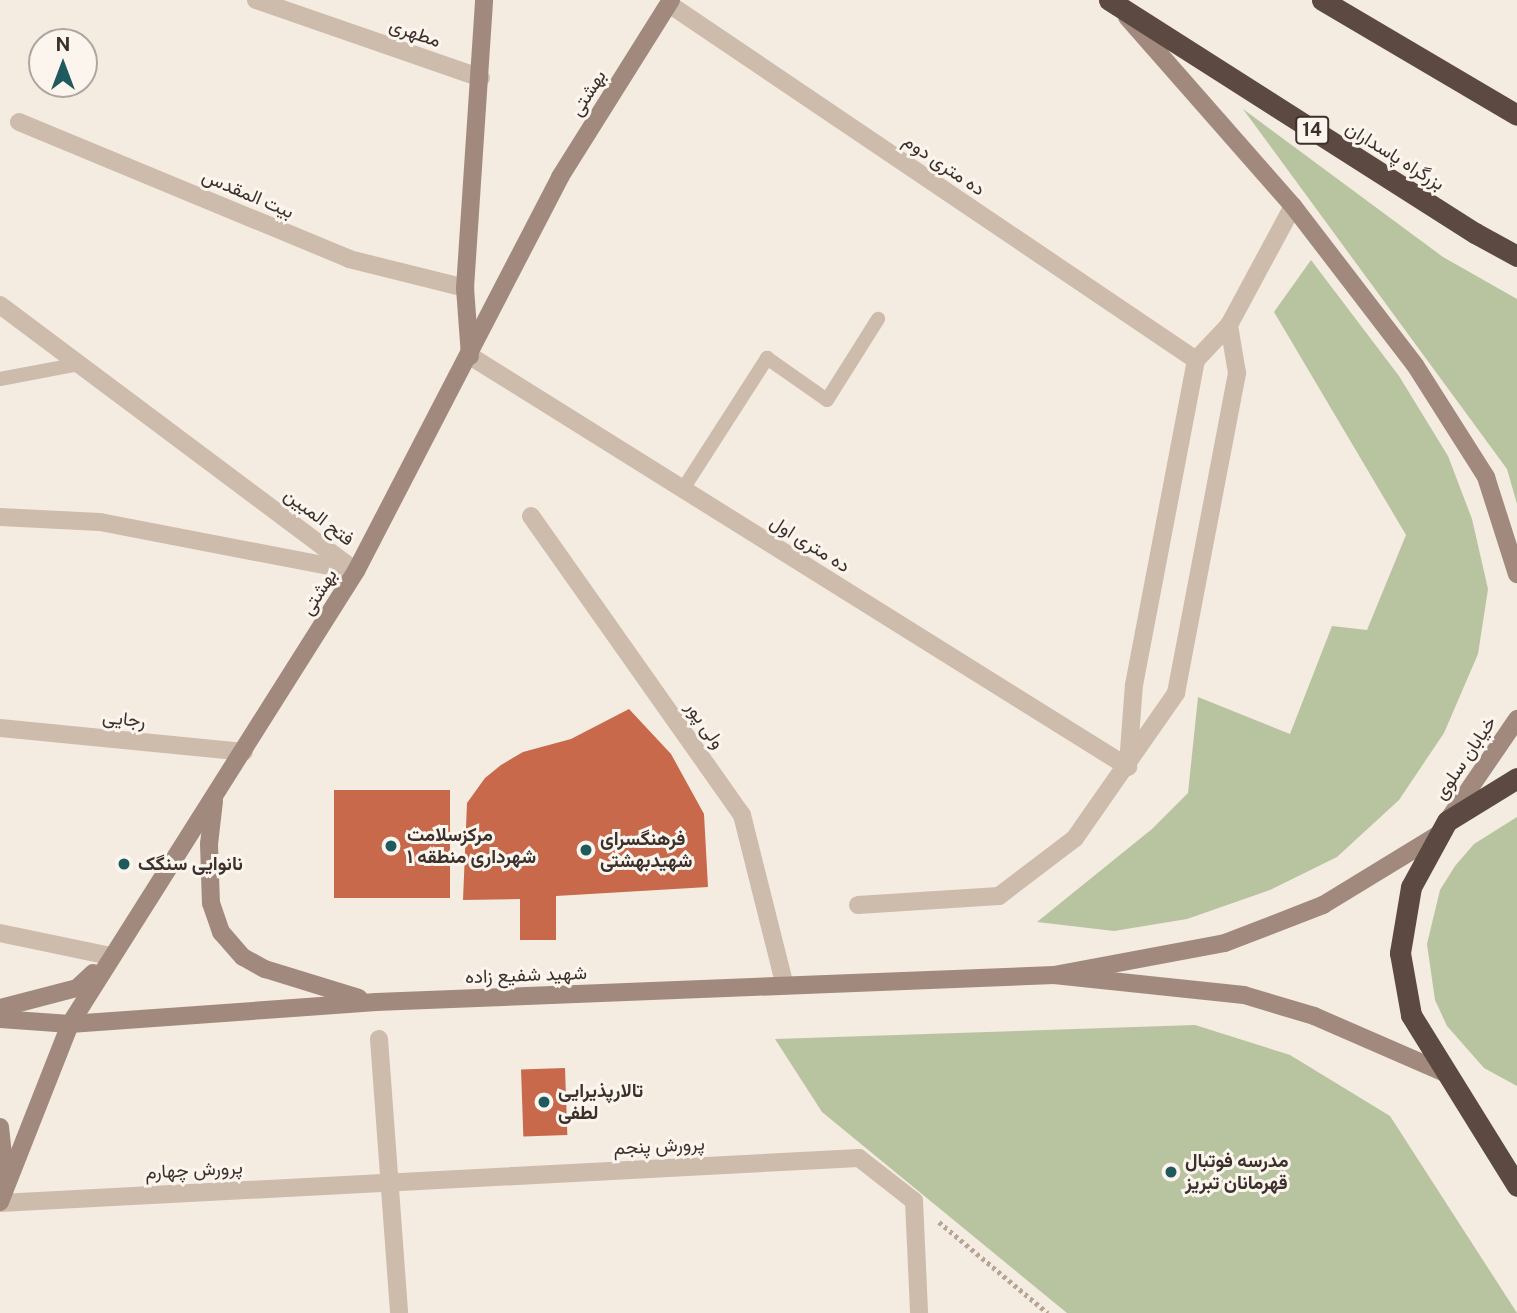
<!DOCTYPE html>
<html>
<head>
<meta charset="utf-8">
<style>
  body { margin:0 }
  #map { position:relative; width:1517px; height:1313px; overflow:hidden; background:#f4ebe1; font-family:"Public Sans",Vazirmatn,sans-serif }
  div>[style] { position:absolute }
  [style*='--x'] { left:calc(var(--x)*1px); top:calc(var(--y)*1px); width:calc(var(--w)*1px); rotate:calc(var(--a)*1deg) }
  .green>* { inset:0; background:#b8c4a0 }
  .building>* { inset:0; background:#c8694b; transform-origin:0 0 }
  .path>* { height:4.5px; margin-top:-2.25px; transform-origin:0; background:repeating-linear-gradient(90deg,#b9a596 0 3.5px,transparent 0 7px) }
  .lane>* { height:14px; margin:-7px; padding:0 7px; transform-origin:7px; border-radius:7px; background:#cdbbac }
  .street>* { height:18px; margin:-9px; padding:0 9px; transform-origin:9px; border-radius:9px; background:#cdbbac }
  .secondary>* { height:18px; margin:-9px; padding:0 9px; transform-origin:9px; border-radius:9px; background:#a18a7d }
  .highway>* { height:21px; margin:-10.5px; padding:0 10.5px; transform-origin:10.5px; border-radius:10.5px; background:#5c4a42 }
  .dots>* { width:19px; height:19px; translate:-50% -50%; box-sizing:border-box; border:4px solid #fbf5ee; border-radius:50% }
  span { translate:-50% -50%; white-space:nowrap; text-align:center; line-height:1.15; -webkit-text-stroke:6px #fbf5ee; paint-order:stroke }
  .shield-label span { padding:2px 5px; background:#fbf5ee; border:2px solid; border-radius:5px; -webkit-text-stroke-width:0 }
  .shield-label { font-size:18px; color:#3b302b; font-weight:700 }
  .street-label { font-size:19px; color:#3b302b }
  .poi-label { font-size:19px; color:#3b302b; font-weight:700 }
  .left { translate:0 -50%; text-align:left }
  .north { position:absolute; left:28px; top:28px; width:70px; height:70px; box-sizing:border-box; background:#fbf5ee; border:2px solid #aea6a0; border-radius:50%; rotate:0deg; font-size:19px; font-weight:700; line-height:28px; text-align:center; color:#3b302b }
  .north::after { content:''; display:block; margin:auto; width:24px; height:32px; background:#1f5a5e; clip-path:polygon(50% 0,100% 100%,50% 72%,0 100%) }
</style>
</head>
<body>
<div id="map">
  <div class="green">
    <i style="clip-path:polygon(1243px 109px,1443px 257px,1517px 299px,1517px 504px,1507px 469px)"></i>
    <i style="clip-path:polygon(1311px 260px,1399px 376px,1448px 456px,1472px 519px,1488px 589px,1478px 654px,1444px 733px,1399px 800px,1337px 857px,1270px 890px,1187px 919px,1114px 931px,1037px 922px,1152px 829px,1188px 793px,1198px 697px,1290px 734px,1332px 626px,1367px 630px,1406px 535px,1274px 312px)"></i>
    <i style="clip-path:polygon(1517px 817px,1517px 1086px,1484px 1068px,1447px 1026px,1435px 1000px,1427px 944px,1440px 890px,1455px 866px,1474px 844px)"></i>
    <i style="clip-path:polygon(1195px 1025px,1290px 1055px,1390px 1116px,1517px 1313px,1067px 1313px,822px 1112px,775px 1039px)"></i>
  </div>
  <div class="building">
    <i style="clip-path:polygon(629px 709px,671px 754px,704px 814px,708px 887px,556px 896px,556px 940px,520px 940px,520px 899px,463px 900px,467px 803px,485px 778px,501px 765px,523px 752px,571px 739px)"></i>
    <i style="left:450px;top:790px;width:108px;height:116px;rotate:90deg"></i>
    <i style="left:565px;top:1068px;width:67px;height:44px;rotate:88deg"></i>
  </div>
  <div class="path">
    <i style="--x:939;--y:1222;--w:142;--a:39.9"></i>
  </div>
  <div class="lane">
    <i style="--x:0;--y:379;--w:80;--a:-10.8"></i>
    <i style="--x:683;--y:489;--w:156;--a:-57.3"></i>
    <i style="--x:767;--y:358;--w:73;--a:35"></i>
    <i style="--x:827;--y:400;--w:96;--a:-57.8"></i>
  </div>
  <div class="street">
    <i style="--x:256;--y:0;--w:238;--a:19.1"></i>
    <i style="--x:669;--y:4;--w:636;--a:34.04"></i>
    <i style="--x:19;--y:122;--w:357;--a:22.5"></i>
    <i style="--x:349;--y:259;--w:120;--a:14"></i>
    <i style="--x:0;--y:305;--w:444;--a:36.8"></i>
    <i style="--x:470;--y:356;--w:776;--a:31.99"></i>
    <i style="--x:531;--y:516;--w:366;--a:54.8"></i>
    <i style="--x:742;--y:815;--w:176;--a:75.9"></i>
    <i style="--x:0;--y:517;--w:100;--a:2.9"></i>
    <i style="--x:100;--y:522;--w:254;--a:10.9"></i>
    <i style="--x:0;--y:728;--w:245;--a:5.6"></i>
    <i style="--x:1128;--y:764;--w:79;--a:-85.7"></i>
    <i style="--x:1134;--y:685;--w:331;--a:-79.2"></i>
    <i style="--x:1196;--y:360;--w:48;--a:-46.7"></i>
    <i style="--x:1229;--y:325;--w:135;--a:-61.7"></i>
    <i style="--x:858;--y:905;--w:141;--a:-3.7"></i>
    <i style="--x:999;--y:896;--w:96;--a:-37.3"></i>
    <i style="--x:1075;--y:838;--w:177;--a:-55.1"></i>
    <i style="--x:1176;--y:693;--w:326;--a:-79.2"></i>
    <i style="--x:1237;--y:373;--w:49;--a:-99.5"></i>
    <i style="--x:0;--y:933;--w:112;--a:11.8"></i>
    <i style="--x:379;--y:1039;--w:275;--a:85.8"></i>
    <i style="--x:0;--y:1203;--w:860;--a:-3"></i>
    <i style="--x:859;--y:1158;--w:70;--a:38"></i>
    <i style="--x:914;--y:1201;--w:112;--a:87.4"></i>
  </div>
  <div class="secondary">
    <i style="--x:1127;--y:17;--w:252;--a:48.7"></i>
    <i style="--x:1293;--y:206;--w:200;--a:52.5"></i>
    <i style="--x:1415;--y:365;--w:133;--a:57.6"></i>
    <i style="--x:1486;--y:477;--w:102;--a:72.3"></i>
    <i style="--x:470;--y:356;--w:68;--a:-94.2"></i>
    <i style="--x:465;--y:288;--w:289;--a:-86.2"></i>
    <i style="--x:214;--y:801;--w:43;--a:96.6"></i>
    <i style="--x:209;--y:844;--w:59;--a:88.1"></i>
    <i style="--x:211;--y:903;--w:31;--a:71"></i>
    <i style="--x:221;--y:932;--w:33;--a:49"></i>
    <i style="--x:243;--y:957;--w:25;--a:29"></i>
    <i style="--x:265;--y:969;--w:98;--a:17.1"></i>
    <i style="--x:1450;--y:817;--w:119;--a:-55.6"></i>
    <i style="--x:1441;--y:833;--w:138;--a:148.6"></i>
    <i style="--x:1323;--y:905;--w:105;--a:158.8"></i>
    <i style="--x:1225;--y:943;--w:174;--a:169.4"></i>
    <i style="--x:1054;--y:975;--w:191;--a:6"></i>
    <i style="--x:1244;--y:995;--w:73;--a:16.7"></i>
    <i style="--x:1314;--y:1016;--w:141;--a:23.5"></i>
    <i style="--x:0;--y:1008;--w:80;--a:-14.6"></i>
    <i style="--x:77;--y:988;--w:22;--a:-43"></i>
    <i style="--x:0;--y:1019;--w:70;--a:4.1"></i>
    <i style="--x:70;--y:1024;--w:307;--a:-4.1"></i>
    <i style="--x:376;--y:1002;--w:679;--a:-2.28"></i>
    <i style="--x:0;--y:1127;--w:55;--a:83.8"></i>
    <i style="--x:0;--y:1202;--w:191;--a:-68.5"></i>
    <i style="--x:70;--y:1024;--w:536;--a:-57.73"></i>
    <i style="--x:356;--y:571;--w:444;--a:-62.6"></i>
    <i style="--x:560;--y:177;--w:209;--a:-57.9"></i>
  </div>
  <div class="highway">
    <i style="--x:1109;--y:0;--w:434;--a:32.5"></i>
    <i style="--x:1475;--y:233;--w:48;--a:28.7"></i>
    <i style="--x:1322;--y:0;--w:226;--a:30.5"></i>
    <i style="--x:1517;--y:778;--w:82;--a:148.4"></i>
    <i style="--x:1447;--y:821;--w:75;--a:118.6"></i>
    <i style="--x:1411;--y:887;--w:67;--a:99.5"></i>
    <i style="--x:1400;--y:953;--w:63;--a:79.9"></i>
    <i style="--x:1411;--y:1015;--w:201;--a:58.2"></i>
  </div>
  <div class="dots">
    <i style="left:391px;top:846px;background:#1f5a5e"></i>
    <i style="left:586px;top:850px;background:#1f5a5e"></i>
    <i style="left:124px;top:864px;background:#1f5a5e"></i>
    <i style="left:544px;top:1102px;background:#1f5a5e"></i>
    <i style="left:1171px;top:1172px;background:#1f5a5e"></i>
  </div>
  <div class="shield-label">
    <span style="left:1312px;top:130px">14</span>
  </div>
  <div class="street-label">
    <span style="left:415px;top:33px;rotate:19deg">مطهری</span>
    <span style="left:588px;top:93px;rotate:-58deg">بهشتی</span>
    <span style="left:1395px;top:156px;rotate:32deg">بزرگراه پاسداران</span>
    <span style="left:944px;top:165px;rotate:34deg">ده متری دوم</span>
    <span style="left:248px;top:194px;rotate:23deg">بیت المقدس</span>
    <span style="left:319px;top:517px;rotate:37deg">فتح المبین</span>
    <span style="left:810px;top:544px;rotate:32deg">ده متری اول</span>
    <span style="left:319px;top:592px;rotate:-58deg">بهشتی</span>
    <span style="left:124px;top:719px;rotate:6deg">رجایی</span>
    <span style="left:705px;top:725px;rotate:55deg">ولی پور</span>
    <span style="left:1465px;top:758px;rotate:-56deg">خیابان سلوی</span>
    <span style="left:526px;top:975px;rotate:-2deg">شهید شفیع زاده</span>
    <span style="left:659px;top:1146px;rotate:-3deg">پرورش پنجم</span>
    <span style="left:194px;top:1170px;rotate:-3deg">پرورش چهارم</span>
  </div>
  <div class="poi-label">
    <span class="left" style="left:407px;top:846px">مرکزسلامت<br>شهرداری منطقه ۱</span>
    <span class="left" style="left:600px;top:850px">فرهنگسرای<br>شهیدبهشتی</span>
    <span class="left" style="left:138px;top:864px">نانوایی سنگک</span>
    <span class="left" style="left:558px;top:1102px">تالارپذیرایی<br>لطفی</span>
    <span class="left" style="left:1185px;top:1172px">مدرسه فوتبال<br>قهرمانان تبریز</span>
  </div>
  <div class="north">N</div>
</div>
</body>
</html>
